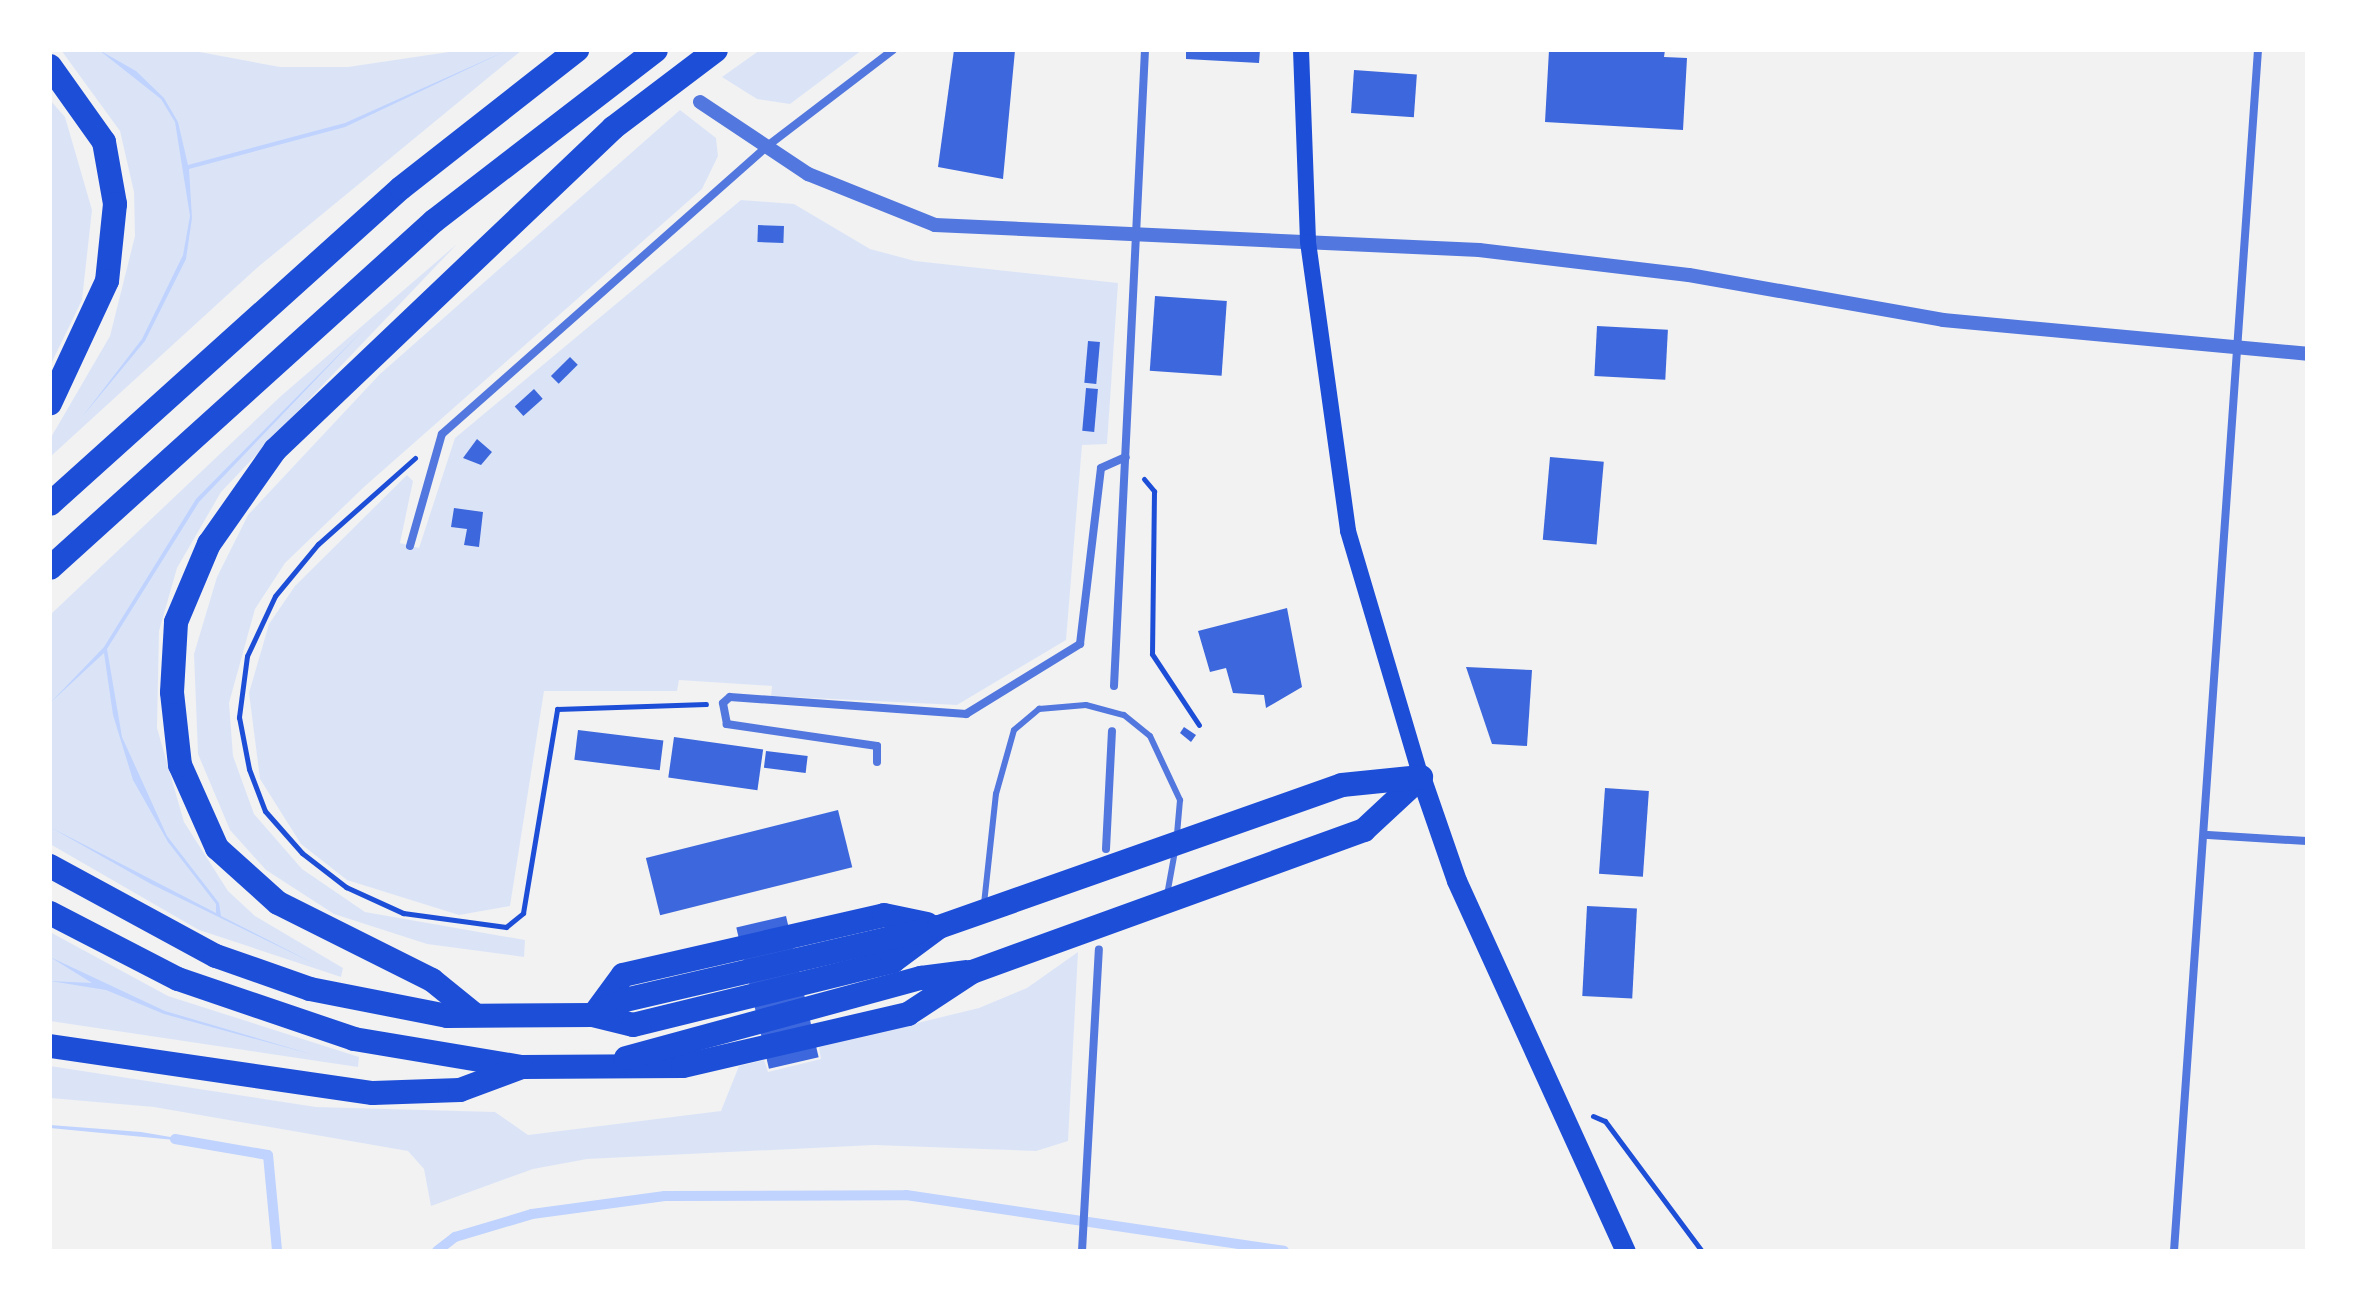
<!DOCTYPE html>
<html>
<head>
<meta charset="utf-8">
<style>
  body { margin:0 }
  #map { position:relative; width:2357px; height:1301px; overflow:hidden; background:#f2f2f2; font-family:"Exo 2",sans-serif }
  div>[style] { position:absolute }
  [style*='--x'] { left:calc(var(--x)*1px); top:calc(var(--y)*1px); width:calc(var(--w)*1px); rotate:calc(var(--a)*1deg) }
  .green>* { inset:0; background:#dbe4f7 }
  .water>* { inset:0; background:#bfd3fe }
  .stream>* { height:10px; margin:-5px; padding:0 5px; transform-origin:5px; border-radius:5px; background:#bfd3fe }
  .building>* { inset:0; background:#3d67dc; transform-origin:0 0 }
  .path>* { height:5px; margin:-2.5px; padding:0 2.5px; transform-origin:2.5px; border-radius:2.5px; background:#1d4ed8 }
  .service>* { height:6px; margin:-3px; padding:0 3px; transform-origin:3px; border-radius:3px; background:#5277de }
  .minor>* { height:8px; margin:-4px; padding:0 4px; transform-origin:4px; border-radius:4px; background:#5277de }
  .tertiary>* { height:14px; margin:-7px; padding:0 7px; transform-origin:7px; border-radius:7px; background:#5277de }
  .secondary>* { height:16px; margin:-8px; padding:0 8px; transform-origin:8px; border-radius:8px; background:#1d4ed8 }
  .primary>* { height:20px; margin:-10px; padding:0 10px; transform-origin:10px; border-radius:10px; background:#1d4ed8 }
  .motorway>* { height:24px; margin:-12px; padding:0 12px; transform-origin:12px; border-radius:12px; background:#1d4ed8 }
  span { translate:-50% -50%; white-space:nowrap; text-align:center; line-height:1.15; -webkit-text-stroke:8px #fff; paint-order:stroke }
  .frame { position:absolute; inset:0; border:52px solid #fff; pointer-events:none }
</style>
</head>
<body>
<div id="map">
  <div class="green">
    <i style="clip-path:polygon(61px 50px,189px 50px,280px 67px,348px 67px,462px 50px,522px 50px,258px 267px,50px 457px,50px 439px,110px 336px,135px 236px,134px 192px,120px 131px)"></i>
    <i style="clip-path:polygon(760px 50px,862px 50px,790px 104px,757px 99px,722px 77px)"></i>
    <i style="clip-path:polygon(50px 100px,65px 117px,92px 210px,82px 300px,50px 366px)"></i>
    <i style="clip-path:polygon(680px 110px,716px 138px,718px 156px,702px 189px,364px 487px,285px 563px,255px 609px,229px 703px,233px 756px,254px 814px,302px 869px,365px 912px,525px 940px,524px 957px,427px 944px,334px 914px,266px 870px,230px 830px,198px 754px,194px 654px,217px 577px,248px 515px,380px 374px)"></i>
    <i style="clip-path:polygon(741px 200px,794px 204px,870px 249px,915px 261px,1118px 283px,1107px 444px,1082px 445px,1066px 640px,957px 705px,771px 696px,772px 686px,679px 680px,677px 691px,544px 691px,510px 906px,459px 915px,347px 880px,301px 844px,260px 779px,249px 693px,269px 624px,295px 586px,407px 475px,413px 481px,400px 543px,419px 548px,455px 438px)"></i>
    <i style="clip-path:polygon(457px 244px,221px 492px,177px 568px,159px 631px,157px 728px,184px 822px,228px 891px,255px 916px,343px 968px,341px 977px,199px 930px,50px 844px,50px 615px,281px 396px)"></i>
    <i style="clip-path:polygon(50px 932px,168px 996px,359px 1057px,358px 1067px,50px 1021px)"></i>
    <i style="clip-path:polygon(1078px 952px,1068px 1141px,1036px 1151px,874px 1145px,587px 1159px,533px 1169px,431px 1206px,424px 1169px,408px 1151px,154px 1107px,50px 1098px,50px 1066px,316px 1107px,495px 1112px,528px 1135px,721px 1111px,739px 1066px,764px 1060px,768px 1072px,821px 1059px,819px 1047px,979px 1008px,1027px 988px)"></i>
  </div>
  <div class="water">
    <i style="clip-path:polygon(99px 50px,136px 71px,164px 98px,178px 122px,188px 165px,345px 123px,508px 50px,345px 127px,189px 169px,192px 218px,186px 259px,145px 341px,82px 417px,142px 339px,183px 255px,190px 216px,175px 122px,161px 99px)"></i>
    <i style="clip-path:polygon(366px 327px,199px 502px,107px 649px,122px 737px,167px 836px,219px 903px,221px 916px,317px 965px,151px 884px,50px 827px,216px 913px,216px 904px,168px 842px,133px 780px,113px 715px,104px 653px,50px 703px,104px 647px,196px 499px)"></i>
    <i style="clip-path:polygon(50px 957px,165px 1011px,314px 1055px,164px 1014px,106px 990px,50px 981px,92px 983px)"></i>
    <i style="clip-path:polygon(50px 1125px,141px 1132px,206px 1143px,50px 1128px)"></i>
  </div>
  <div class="stream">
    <i style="--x:175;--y:1139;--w:94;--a:9.8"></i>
    <i style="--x:268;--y:1155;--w:96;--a:84.6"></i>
    <i style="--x:437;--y:1251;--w:23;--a:-38"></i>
    <i style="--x:455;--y:1237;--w:80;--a:-16.6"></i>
    <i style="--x:532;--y:1214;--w:134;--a:-7.7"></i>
    <i style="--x:665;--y:1196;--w:241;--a:-0.2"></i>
    <i style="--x:906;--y:1195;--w:382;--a:8.4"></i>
  </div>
  <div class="building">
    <i style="clip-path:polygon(954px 50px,1015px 50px,1003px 179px,938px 167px)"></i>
    <i style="clip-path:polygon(1186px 50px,1260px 50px,1259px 63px,1186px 59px)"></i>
    <i style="clip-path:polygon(1549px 50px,1665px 50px,1664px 57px,1687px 58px,1683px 130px,1545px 122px)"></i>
    <i style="left:1354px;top:70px;width:63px;height:43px;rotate:4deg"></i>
    <i style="left:758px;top:225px;width:26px;height:17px;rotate:2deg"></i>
    <i style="left:1155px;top:296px;width:72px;height:75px;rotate:4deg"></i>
    <i style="left:1597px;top:326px;width:71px;height:50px;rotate:3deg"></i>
    <i style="left:1088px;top:341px;width:12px;height:42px;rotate:5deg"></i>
    <i style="left:570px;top:357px;width:11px;height:27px;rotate:45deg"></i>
    <i style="left:1086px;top:388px;width:12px;height:43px;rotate:5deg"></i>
    <i style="left:534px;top:389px;width:13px;height:26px;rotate:48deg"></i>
    <i style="clip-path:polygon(477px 439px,492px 452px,481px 465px,463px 458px)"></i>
    <i style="left:1550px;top:457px;width:54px;height:83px;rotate:5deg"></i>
    <i style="clip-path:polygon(454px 508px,483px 512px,479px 547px,464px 545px,467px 529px,451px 527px)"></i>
    <i style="clip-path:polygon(1287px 608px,1302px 687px,1266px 708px,1264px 695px,1233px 693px,1226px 668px,1210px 672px,1198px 631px)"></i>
    <i style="clip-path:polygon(1466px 667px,1532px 670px,1527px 746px,1492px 744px)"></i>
    <i style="clip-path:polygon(1184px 727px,1196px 735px,1191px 742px,1180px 733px)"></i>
    <i style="left:578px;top:730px;width:86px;height:30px;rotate:7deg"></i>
    <i style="left:674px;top:737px;width:90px;height:41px;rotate:8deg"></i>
    <i style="left:766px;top:751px;width:42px;height:17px;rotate:7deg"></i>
    <i style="left:1605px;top:788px;width:44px;height:86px;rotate:4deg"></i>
    <i style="left:838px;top:810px;width:59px;height:198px;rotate:76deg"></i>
    <i style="left:1587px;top:906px;width:50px;height:90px;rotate:3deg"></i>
    <i style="left:786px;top:916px;width:145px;height:51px;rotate:77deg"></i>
  </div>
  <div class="path">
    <i style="--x:415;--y:458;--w:130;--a:138.4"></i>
    <i style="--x:318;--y:544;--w:67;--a:129.6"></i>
    <i style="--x:275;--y:596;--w:66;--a:115"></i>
    <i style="--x:247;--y:656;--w:62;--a:97.5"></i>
    <i style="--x:239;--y:717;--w:53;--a:79.1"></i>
    <i style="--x:249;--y:769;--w:45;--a:69.1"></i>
    <i style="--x:265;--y:811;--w:56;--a:48.6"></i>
    <i style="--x:302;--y:853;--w:56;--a:37.7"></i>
    <i style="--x:346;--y:887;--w:63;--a:24.5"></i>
    <i style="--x:403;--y:913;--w:104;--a:7.7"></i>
    <i style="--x:506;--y:927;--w:22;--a:-39"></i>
    <i style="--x:523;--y:913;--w:207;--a:-80.5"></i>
    <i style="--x:557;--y:709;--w:149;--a:-1.9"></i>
    <i style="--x:1144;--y:479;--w:16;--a:50"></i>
    <i style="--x:1154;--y:491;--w:163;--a:90.7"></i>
    <i style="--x:1152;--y:654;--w:85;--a:56.5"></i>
    <i style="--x:1593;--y:1116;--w:13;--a:23"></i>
    <i style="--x:1605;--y:1121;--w:162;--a:53.3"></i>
  </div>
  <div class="service">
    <i style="--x:1167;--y:895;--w:45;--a:-79.7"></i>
    <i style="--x:984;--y:904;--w:111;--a:-83.8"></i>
    <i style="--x:996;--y:794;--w:66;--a:-74.3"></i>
    <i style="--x:1014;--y:730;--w:33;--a:-40"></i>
    <i style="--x:1039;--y:709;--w:47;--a:-4.9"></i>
    <i style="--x:1086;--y:705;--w:39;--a:15"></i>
    <i style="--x:1124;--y:715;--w:33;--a:39"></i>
    <i style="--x:1150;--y:736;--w:71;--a:64.9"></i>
    <i style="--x:1180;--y:800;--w:36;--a:95"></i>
  </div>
  <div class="minor">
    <i style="--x:410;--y:546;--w:116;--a:-74.1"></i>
    <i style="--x:442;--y:434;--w:433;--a:-41.5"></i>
    <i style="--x:766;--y:147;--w:160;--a:-37.4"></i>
    <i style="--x:1114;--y:686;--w:637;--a:-87.21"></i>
    <i style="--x:877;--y:762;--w:16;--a:-90"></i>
    <i style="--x:877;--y:746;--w:152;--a:-171.7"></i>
    <i style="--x:727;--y:724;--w:21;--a:-101"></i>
    <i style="--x:723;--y:703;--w:9;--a:-41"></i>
    <i style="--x:730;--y:697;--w:237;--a:4.1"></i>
    <i style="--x:966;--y:714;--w:134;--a:-31.6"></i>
    <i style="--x:1080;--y:644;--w:177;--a:-83.2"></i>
    <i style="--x:1101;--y:468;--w:27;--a:-24"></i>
    <i style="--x:2208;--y:835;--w:99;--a:3.5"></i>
    <i style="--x:1106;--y:849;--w:118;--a:-87.1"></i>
    <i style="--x:1082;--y:1251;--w:302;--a:-86.8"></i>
    <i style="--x:2174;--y:1251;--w:1204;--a:-86"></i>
  </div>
  <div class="tertiary">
    <i style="--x:700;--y:102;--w:130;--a:33.7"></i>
    <i style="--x:808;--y:174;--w:137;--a:21.9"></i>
    <i style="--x:935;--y:225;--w:545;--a:2.63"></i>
    <i style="--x:1479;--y:250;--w:211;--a:6.8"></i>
    <i style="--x:1689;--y:275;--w:258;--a:10"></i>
    <i style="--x:1943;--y:320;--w:366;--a:5.3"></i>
  </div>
  <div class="secondary">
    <i style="--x:1301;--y:50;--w:192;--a:87.9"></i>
    <i style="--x:1308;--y:242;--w:292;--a:82.1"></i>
    <i style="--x:1348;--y:531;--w:257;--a:73.5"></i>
  </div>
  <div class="primary">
    <i style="--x:1421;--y:777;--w:110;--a:70.9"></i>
    <i style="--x:1457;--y:881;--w:407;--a:65.5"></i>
  </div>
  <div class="motorway">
    <i style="--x:50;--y:66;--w:93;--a:54.6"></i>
    <i style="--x:104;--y:142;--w:63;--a:79.9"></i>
    <i style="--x:115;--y:204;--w:77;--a:95.9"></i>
    <i style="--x:107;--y:281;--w:135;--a:115"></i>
    <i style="--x:50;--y:504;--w:472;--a:-42"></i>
    <i style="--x:401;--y:188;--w:224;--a:-38.1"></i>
    <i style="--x:50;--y:568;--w:518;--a:-42.1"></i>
    <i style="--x:434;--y:221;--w:280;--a:-37.6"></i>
    <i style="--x:50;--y:866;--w:189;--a:28.5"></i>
    <i style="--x:216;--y:956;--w:100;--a:19.3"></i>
    <i style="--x:310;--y:989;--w:140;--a:11.1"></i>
    <i style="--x:447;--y:1016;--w:146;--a:-0.4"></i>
    <i style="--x:593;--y:1015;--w:41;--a:14"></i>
    <i style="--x:633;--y:1025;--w:268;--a:-13.8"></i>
    <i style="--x:893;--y:961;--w:57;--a:-36.5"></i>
    <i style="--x:50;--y:913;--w:144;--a:27.3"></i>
    <i style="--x:178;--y:979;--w:186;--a:18.8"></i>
    <i style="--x:354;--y:1039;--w:170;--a:9.5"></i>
    <i style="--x:522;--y:1067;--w:161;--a:-0.4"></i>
    <i style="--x:683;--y:1066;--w:231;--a:-13"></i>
    <i style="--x:908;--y:1014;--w:77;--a:-33.3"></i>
    <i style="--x:972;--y:972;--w:417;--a:-19.9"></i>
    <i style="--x:1364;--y:830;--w:78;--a:-42.9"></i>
    <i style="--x:595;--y:1013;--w:47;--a:-53.6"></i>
    <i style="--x:623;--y:975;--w:268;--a:-12.9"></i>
    <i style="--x:884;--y:915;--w:44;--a:11.8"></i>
    <i style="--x:474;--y:1014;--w:54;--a:-141"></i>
    <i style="--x:432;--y:980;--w:172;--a:-153.4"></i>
    <i style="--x:278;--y:903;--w:82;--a:-138"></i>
    <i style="--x:217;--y:848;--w:91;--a:-114"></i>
    <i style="--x:180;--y:765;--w:73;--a:-96.3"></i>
    <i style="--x:172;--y:692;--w:70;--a:-86.7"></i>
    <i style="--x:176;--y:622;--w:85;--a:-67.1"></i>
    <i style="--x:209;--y:544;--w:115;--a:-54.9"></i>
    <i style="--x:275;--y:450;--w:467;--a:-43.6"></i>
    <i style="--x:613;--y:128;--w:129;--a:-37.1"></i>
    <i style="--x:593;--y:1015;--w:35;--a:-25"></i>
    <i style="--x:625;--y:1000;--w:322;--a:-13.1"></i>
    <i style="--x:939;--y:927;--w:427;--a:-19.4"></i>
    <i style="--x:1342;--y:785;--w:79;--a:-5.8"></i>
    <i style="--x:50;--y:1046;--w:326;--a:8.3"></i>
    <i style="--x:373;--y:1093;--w:87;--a:-2"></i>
    <i style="--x:460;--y:1090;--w:66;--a:-20.4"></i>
    <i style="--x:626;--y:1058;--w:306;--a:-15.2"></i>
    <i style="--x:921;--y:978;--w:45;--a:-7.6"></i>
  </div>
  <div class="frame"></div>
</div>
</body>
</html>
